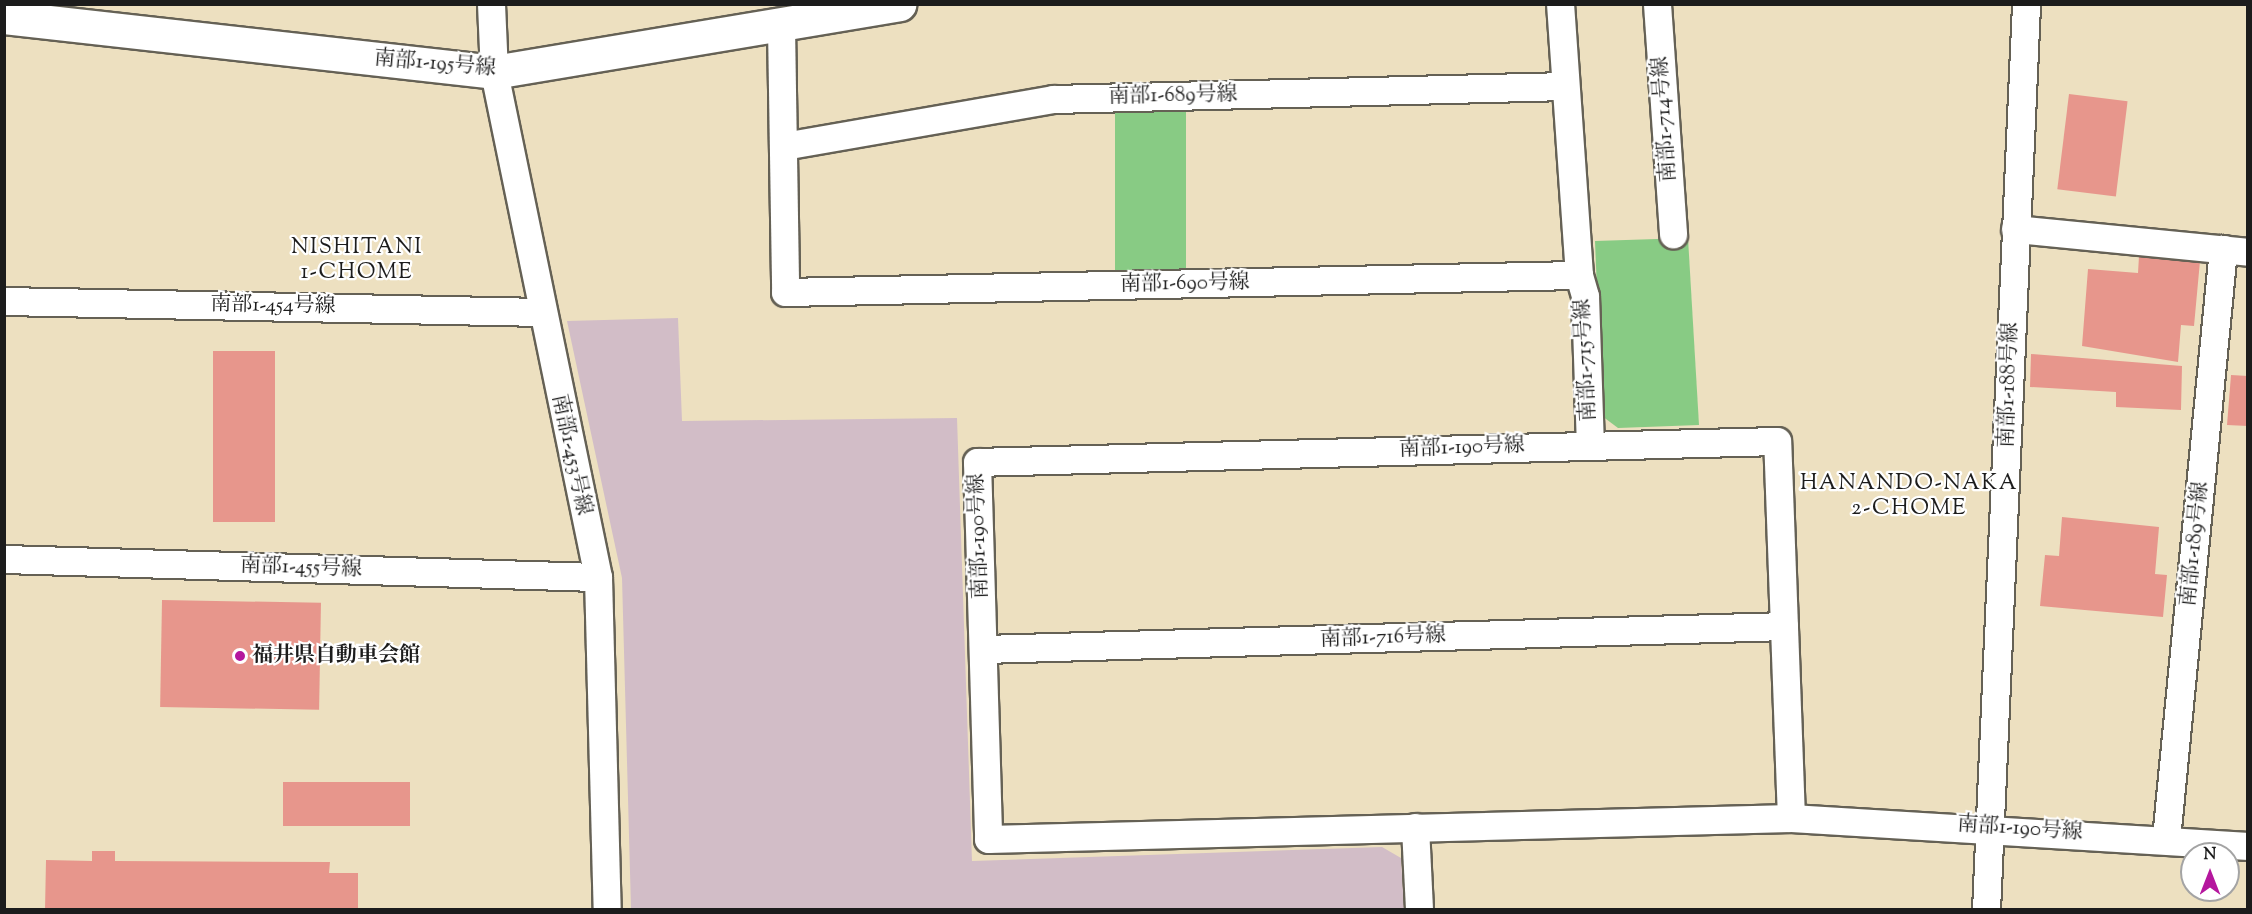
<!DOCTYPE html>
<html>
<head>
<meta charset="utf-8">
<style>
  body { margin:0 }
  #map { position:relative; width:2252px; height:914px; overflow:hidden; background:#ede0c0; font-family:"Sorts Mill Goudy","Noto Serif JP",serif }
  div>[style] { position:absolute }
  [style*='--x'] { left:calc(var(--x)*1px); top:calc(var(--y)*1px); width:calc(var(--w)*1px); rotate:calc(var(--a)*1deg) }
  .industrial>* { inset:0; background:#d2bdc7 }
  .green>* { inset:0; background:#88cb84; transform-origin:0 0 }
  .building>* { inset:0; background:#e7968c; transform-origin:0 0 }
  .roads { filter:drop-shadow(2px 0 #656155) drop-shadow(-2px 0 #656155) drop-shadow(0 2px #656155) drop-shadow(0 -2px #656155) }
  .street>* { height:27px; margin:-13.5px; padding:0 13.5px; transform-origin:13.5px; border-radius:13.5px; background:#fff }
  .secondary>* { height:33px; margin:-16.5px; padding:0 16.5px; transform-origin:16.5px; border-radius:16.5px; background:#fff }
  .dots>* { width:16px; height:16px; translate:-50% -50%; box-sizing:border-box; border:3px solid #fff; border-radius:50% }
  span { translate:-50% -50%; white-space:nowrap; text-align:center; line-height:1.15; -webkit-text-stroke:4.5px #fff; paint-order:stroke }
  .street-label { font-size:21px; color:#1c1c1c }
  .poi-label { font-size:21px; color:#1c1c1c; font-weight:700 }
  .left { translate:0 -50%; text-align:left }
  .neighbourhood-label { font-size:22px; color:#1c1c1c; letter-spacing:1.5px }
  .frame { position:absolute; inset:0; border:6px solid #1c1c1c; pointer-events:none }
  .north { position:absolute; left:2180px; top:842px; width:60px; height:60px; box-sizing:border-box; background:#fff; border:2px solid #a4a4a4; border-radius:50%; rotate:0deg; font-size:16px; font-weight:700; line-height:24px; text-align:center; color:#1c1c1c }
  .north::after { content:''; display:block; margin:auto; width:21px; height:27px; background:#b5179e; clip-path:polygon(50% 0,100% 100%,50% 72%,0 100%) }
</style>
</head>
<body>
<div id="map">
  <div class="industrial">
    <i style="clip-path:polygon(678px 318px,682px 421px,957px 418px,972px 861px,1382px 847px,1401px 858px,1404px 909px,631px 909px,622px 578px,567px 321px)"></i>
  </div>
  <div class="green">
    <i style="left:1115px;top:111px;width:71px;height:161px"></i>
    <i style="clip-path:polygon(1688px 238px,1699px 425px,1618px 428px,1602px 416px,1595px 241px)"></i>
  </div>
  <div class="building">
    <i style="left:2069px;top:94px;width:59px;height:96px;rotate:7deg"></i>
    <i style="clip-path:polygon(2139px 256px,2200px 261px,2194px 326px,2181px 325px,2178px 362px,2082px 346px,2088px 269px,2138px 273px)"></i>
    <i style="left:213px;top:351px;width:62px;height:171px"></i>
    <i style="clip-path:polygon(2031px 354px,2182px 366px,2181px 410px,2116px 407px,2116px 392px,2030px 387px)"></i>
    <i style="clip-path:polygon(2231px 375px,2248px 376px,2248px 426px,2227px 425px)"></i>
    <i style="clip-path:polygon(2062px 517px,2159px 527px,2155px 574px,2167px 575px,2163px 617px,2040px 606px,2045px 555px,2059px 556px)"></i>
    <i style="left:162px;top:600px;width:159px;height:107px;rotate:1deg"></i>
    <i style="left:283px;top:782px;width:127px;height:44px"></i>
    <i style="clip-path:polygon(92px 851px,115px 851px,115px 861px,330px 862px,329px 873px,358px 873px,358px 910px,45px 910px,46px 860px,92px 861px)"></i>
  </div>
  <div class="roads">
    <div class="street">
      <i style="--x:491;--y:4;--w:68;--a:87.5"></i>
      <i style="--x:494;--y:72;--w:516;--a:78.36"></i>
      <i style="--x:598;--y:577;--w:333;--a:88.5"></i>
      <i style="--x:1657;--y:4;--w:231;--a:86"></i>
      <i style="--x:781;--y:26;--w:266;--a:89.1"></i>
      <i style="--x:785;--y:292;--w:794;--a:-1.23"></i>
      <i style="--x:1579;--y:275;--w:272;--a:-94"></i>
      <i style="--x:784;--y:146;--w:273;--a:-9.9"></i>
      <i style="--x:1053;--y:99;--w:512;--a:-1.45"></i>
      <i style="--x:2015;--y:229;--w:234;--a:5.6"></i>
      <i style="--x:1579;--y:275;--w:22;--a:74"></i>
      <i style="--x:1585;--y:296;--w:149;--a:88.1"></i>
      <i style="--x:4;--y:301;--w:537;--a:1.17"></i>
      <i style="--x:4;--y:559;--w:594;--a:1.74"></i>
      <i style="--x:983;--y:649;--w:801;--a:-1.64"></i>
      <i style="--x:1791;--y:818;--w:377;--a:-92.1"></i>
      <i style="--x:1777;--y:441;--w:800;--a:178.5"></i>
      <i style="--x:977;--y:462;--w:377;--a:88.3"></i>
      <i style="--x:988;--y:839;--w:803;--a:-1.5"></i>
      <i style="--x:1791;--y:818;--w:458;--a:3.5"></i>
      <i style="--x:1415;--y:827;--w:83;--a:87.2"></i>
      <i style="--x:2166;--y:839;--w:593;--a:-84.48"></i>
      <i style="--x:1986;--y:910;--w:907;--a:-87.47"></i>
    </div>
    <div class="secondary">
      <i style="--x:4;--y:17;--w:493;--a:6.4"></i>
      <i style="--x:494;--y:72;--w:411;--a:-9.5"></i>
    </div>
  </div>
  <div class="dots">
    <i style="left:240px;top:656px;background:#b5179e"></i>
  </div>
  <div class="street-label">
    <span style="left:435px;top:64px;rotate:5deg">南部1-195号線</span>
    <span style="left:1173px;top:96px;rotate:-1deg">南部1-689号線</span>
    <span style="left:1665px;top:119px;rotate:-94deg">南部1-714号線</span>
    <span style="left:1185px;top:284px;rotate:-1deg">南部1-690号線</span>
    <span style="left:273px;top:306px;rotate:1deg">南部1-454号線</span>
    <span style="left:1586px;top:360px;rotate:-93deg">南部1-715号線</span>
    <span style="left:2009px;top:385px;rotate:-88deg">南部1-188号線</span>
    <span style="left:1462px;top:448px;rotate:-2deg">南部1-190号線</span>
    <span style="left:571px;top:455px;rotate:78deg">南部1-453号線</span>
    <span style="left:979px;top:536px;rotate:-92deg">南部1-190号線</span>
    <span style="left:2195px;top:544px;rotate:-84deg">南部1-189号線</span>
    <span style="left:301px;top:568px;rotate:2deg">南部1-455号線</span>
    <span style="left:1383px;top:638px;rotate:-2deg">南部1-716号線</span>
    <span style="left:2020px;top:829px;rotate:4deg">南部1-190号線</span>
  </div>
  <div class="poi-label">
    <span class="left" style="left:252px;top:656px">福井県自動車会館</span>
  </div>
  <div class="neighbourhood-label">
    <span style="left:357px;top:261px">NISHITANI<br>1-CHOME</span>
    <span style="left:1909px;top:497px">HANANDO-NAKA<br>2-CHOME</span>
  </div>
  <div class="frame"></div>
  <div class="north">N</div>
</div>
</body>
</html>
